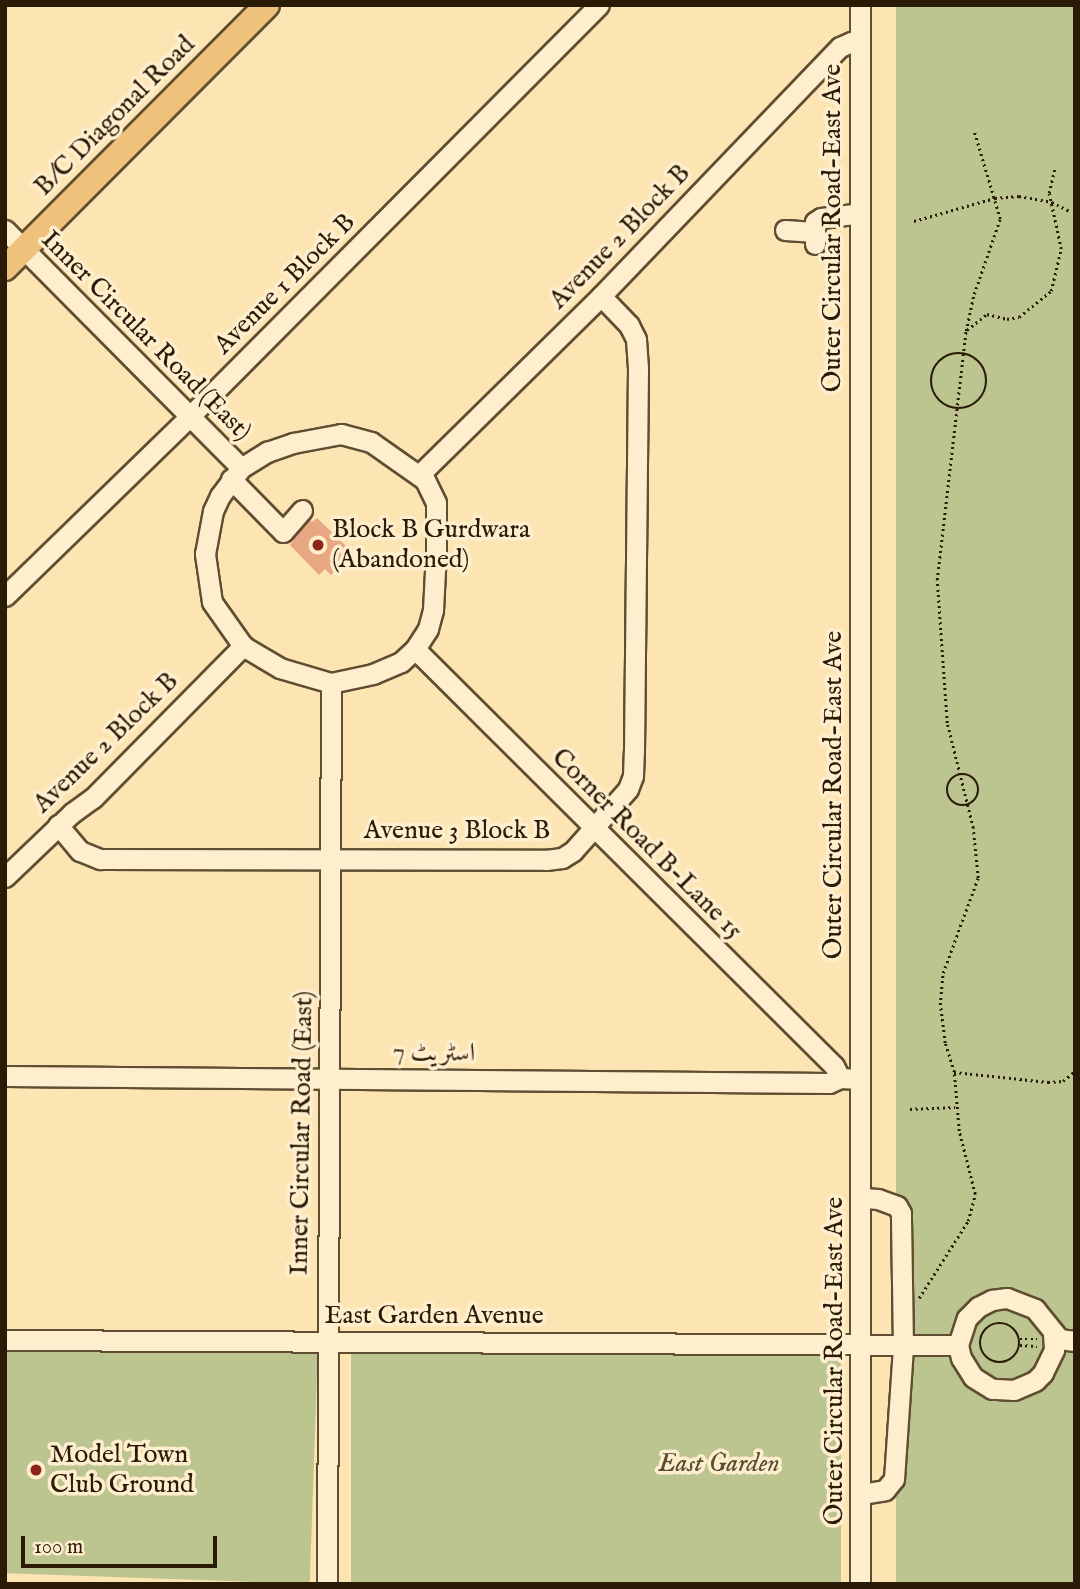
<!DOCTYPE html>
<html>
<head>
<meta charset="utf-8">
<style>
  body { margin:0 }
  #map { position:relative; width:1080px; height:1589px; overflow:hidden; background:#fde5b3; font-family:"IM FELL English",Amiri,serif }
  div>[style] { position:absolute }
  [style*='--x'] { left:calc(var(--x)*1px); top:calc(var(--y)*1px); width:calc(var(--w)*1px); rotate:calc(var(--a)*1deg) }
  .green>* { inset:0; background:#bcc58f; transform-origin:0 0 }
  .building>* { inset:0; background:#e7a782 }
  .path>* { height:2.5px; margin-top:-1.25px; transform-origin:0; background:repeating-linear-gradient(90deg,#2a1b06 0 2px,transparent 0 5.5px) }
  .path>.ring { margin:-1.25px; padding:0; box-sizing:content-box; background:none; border:2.5px solid #2a1b06; border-radius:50% }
  .roads { filter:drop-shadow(2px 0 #5f4e31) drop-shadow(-2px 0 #5f4e31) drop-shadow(0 2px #5f4e31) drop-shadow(0 -2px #5f4e31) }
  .minor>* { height:19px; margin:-9.5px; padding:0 9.5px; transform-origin:9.5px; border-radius:9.5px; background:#feeece }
  .major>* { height:24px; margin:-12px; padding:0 12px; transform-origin:12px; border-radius:12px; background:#eec27a }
  .dots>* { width:19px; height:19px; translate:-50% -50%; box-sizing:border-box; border:4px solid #feeece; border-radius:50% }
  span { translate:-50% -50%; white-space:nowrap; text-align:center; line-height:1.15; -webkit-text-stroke:7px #feeece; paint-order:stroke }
  .street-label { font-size:26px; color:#2a1b06 }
  .poi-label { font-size:26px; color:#2a1b06 }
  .left { translate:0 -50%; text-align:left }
  .park-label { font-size:26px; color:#564e2f; font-style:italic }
  .frame { position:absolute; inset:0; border:7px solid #2a1b06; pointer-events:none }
  .scale { position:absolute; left:21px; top:1536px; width:196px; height:32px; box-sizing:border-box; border:4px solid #2a1b06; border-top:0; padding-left:9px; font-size:21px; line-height:24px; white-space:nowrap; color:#2a1b06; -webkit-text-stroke:5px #feeece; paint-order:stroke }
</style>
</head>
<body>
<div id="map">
  <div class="green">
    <i style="left:896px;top:5px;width:179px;height:1579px"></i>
    <i style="left:841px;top:1342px;width:242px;height:490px;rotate:90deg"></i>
    <i style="left:318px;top:1347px;width:237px;height:313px;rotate:92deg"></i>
  </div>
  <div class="building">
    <i style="clip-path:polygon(306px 516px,312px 522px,317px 518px,346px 546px,340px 552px,346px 558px,331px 575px,325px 569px,319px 575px,290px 545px,294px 540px,288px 534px)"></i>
  </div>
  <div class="path">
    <i style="--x:914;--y:221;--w:84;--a:-15.9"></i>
    <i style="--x:995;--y:198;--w:24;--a:-5"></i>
    <i style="--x:1019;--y:196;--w:34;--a:10"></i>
    <i style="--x:1052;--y:202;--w:20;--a:27"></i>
    <i style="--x:967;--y:330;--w:26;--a:-39"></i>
    <i style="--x:987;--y:314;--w:21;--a:14"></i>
    <i style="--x:1007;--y:319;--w:12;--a:-9"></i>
    <i style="--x:1019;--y:317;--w:41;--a:-39.1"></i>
    <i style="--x:1051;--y:291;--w:43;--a:-76.6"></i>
    <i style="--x:1061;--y:249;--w:57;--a:-102.1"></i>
    <i style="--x:1049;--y:193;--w:27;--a:-77"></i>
    <i class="ring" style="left:931px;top:353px;width:53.5px;height:53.5px"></i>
    <i class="ring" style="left:947px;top:774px;width:29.5px;height:29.5px"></i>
    <i style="--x:954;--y:1072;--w:95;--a:6.1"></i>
    <i style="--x:1048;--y:1082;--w:15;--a:-4"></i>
    <i style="--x:1063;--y:1081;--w:16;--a:-40"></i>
    <i style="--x:910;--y:1109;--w:45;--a:-2.5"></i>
    <i style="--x:919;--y:1298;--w:91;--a:-57.5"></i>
    <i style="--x:968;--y:1221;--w:28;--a:-75"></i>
    <i style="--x:975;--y:1194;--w:65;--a:-104.3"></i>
    <i style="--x:959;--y:1131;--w:59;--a:-94.8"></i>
    <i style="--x:954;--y:1072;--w:30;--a:-107"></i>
    <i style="--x:945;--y:1043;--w:38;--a:-97"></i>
    <i style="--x:940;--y:1005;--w:32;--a:-85"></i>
    <i style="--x:943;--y:973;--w:101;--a:-69.8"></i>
    <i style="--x:978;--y:878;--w:50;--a:-95.7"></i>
    <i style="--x:973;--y:828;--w:108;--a:-103.9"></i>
    <i style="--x:947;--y:723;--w:143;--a:-94"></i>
    <i style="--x:937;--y:580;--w:251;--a:-83.4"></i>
    <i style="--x:966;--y:331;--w:38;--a:-78"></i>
    <i style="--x:974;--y:294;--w:79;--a:-70.9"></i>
    <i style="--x:1000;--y:219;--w:92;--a:-106.5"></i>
    <i class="ring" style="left:980px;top:1323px;width:37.5px;height:37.5px"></i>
    <i style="--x:1020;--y:1339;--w:17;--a:0"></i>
    <i style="--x:1020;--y:1345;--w:17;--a:3"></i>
  </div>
  <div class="roads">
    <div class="minor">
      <i style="--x:860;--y:5;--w:1579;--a:90"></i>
      <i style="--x:5;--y:230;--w:335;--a:45.2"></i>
      <i style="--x:785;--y:230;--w:30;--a:4"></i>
      <i style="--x:815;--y:244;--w:22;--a:-90"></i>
      <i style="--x:815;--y:222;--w:7;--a:-34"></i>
      <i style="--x:821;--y:218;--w:39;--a:-7"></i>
      <i style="--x:341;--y:434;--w:31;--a:15"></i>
      <i style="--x:371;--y:442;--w:66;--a:35.1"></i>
      <i style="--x:425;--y:480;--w:25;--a:64"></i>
      <i style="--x:436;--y:503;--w:48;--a:90"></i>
      <i style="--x:436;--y:551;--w:59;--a:92.9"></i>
      <i style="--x:433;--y:610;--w:20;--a:105"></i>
      <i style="--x:428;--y:629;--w:24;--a:123"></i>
      <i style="--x:415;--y:649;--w:19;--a:137"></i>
      <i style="--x:401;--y:662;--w:30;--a:157"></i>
      <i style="--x:373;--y:674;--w:43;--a:167.9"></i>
      <i style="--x:331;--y:683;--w:53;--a:-163.6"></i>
      <i style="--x:280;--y:668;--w:43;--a:-149.3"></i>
      <i style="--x:243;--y:646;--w:54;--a:-125.2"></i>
      <i style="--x:212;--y:602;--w:49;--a:-98.3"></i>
      <i style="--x:205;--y:554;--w:44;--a:-79.5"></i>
      <i style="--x:213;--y:511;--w:17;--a:-65"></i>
      <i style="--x:220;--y:496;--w:35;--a:-53"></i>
      <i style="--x:241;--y:468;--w:31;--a:-32"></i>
      <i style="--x:267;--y:452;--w:28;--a:-19"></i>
      <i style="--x:293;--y:443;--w:49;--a:-10.6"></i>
      <i style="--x:420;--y:474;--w:254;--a:-44.5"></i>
      <i style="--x:601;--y:296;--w:345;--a:-46.2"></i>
      <i style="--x:840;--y:47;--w:12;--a:-24"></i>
      <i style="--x:851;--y:42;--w:8;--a:0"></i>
      <i style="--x:231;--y:479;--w:74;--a:45.5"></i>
      <i style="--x:283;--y:532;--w:29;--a:-49"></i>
      <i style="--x:5;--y:596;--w:257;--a:-44.2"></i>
      <i style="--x:189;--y:417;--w:581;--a:-45.14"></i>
      <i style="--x:415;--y:649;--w:591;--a:44.86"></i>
      <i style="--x:834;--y:1066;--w:13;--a:63"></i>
      <i style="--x:58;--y:825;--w:34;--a:50"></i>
      <i style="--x:80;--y:851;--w:22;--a:22"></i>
      <i style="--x:100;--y:859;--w:446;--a:0.1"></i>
      <i style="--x:546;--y:860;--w:16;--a:-7"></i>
      <i style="--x:562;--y:858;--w:13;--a:-32"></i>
      <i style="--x:573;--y:851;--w:83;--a:-48.4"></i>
      <i style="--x:628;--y:789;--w:14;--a:-69"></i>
      <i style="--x:633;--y:776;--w:25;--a:-88"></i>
      <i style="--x:634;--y:751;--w:383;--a:-89.4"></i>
      <i style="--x:638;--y:368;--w:29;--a:-94"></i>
      <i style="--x:636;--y:339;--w:16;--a:-117"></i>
      <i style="--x:629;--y:325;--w:40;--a:-134"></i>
      <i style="--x:5;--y:877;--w:93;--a:-43.7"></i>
      <i style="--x:72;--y:813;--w:26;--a:-36"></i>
      <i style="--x:93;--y:798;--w:214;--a:-45.4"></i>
      <i style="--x:5;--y:1076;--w:824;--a:0.49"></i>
      <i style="--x:829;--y:1083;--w:12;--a:-24"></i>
      <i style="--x:840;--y:1078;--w:20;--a:3"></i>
      <i style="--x:1053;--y:1334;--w:16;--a:86"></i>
      <i style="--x:1054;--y:1350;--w:25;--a:116"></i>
      <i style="--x:1043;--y:1373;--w:11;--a:135"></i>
      <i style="--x:1035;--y:1381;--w:23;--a:157"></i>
      <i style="--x:1014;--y:1390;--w:22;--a:-177"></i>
      <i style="--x:992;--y:1389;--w:22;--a:-148"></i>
      <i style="--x:973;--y:1377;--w:22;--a:-122"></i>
      <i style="--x:961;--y:1358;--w:13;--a:-103"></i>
      <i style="--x:958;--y:1345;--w:28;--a:-72"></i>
      <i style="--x:967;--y:1318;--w:16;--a:-45"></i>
      <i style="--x:978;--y:1307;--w:16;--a:-27"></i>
      <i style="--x:992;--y:1300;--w:15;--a:-8"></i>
      <i style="--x:1007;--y:1298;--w:30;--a:21"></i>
      <i style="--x:1035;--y:1309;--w:38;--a:51"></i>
      <i style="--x:1059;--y:1339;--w:16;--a:7"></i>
      <i style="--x:5;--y:1340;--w:953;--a:0.3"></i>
      <i style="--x:861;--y:1494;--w:24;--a:-9"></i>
      <i style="--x:885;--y:1490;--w:14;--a:-51"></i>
      <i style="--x:894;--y:1479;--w:133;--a:-86.1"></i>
      <i style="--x:903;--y:1346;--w:133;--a:-90.9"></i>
      <i style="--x:901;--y:1213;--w:8;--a:-120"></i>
      <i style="--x:897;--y:1206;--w:20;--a:-160"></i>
      <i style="--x:878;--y:1199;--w:16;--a:-176"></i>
      <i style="--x:327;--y:1584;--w:901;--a:-89.75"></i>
    </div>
    <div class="major">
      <i style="--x:5;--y:268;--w:371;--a:-45.1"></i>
    </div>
  </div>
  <div class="dots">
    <i style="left:318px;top:545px;background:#8f2418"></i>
    <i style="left:36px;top:1470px;background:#8f2418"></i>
  </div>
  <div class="street-label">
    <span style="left:115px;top:116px;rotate:-45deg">B/C Diagonal Road</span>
    <span style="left:833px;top:228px;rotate:-90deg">Outer Circular Road-East Ave</span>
    <span style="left:620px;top:237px;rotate:-46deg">Avenue 2 Block B</span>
    <span style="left:285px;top:284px;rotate:-45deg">Avenue 1 Block B</span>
    <span style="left:146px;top:336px;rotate:45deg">Inner Circular Road (East)</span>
    <span style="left:106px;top:743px;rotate:-44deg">Avenue 2 Block B</span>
    <span style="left:834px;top:795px;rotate:-90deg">Outer Circular Road-East Ave</span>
    <span style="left:457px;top:831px">Avenue 3 Block B</span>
    <span style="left:647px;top:844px;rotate:45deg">Corner Road B-Lane 15</span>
    <span style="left:434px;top:1053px;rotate:1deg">اسٹریٹ 7</span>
    <span style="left:302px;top:1133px;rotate:-89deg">Inner Circular Road (East)</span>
    <span style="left:434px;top:1316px">East Garden Avenue</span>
    <span style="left:835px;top:1361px;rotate:-90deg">Outer Circular Road-East Ave</span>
  </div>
  <div class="poi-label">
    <span class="left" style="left:332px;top:545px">Block B Gurdwara<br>(Abandoned)</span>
    <span class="left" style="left:50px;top:1470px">Model Town<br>Club Ground</span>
  </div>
  <div class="park-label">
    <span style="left:719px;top:1464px">East Garden</span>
  </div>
  <div class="frame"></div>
  <div class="scale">100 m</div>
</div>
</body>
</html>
